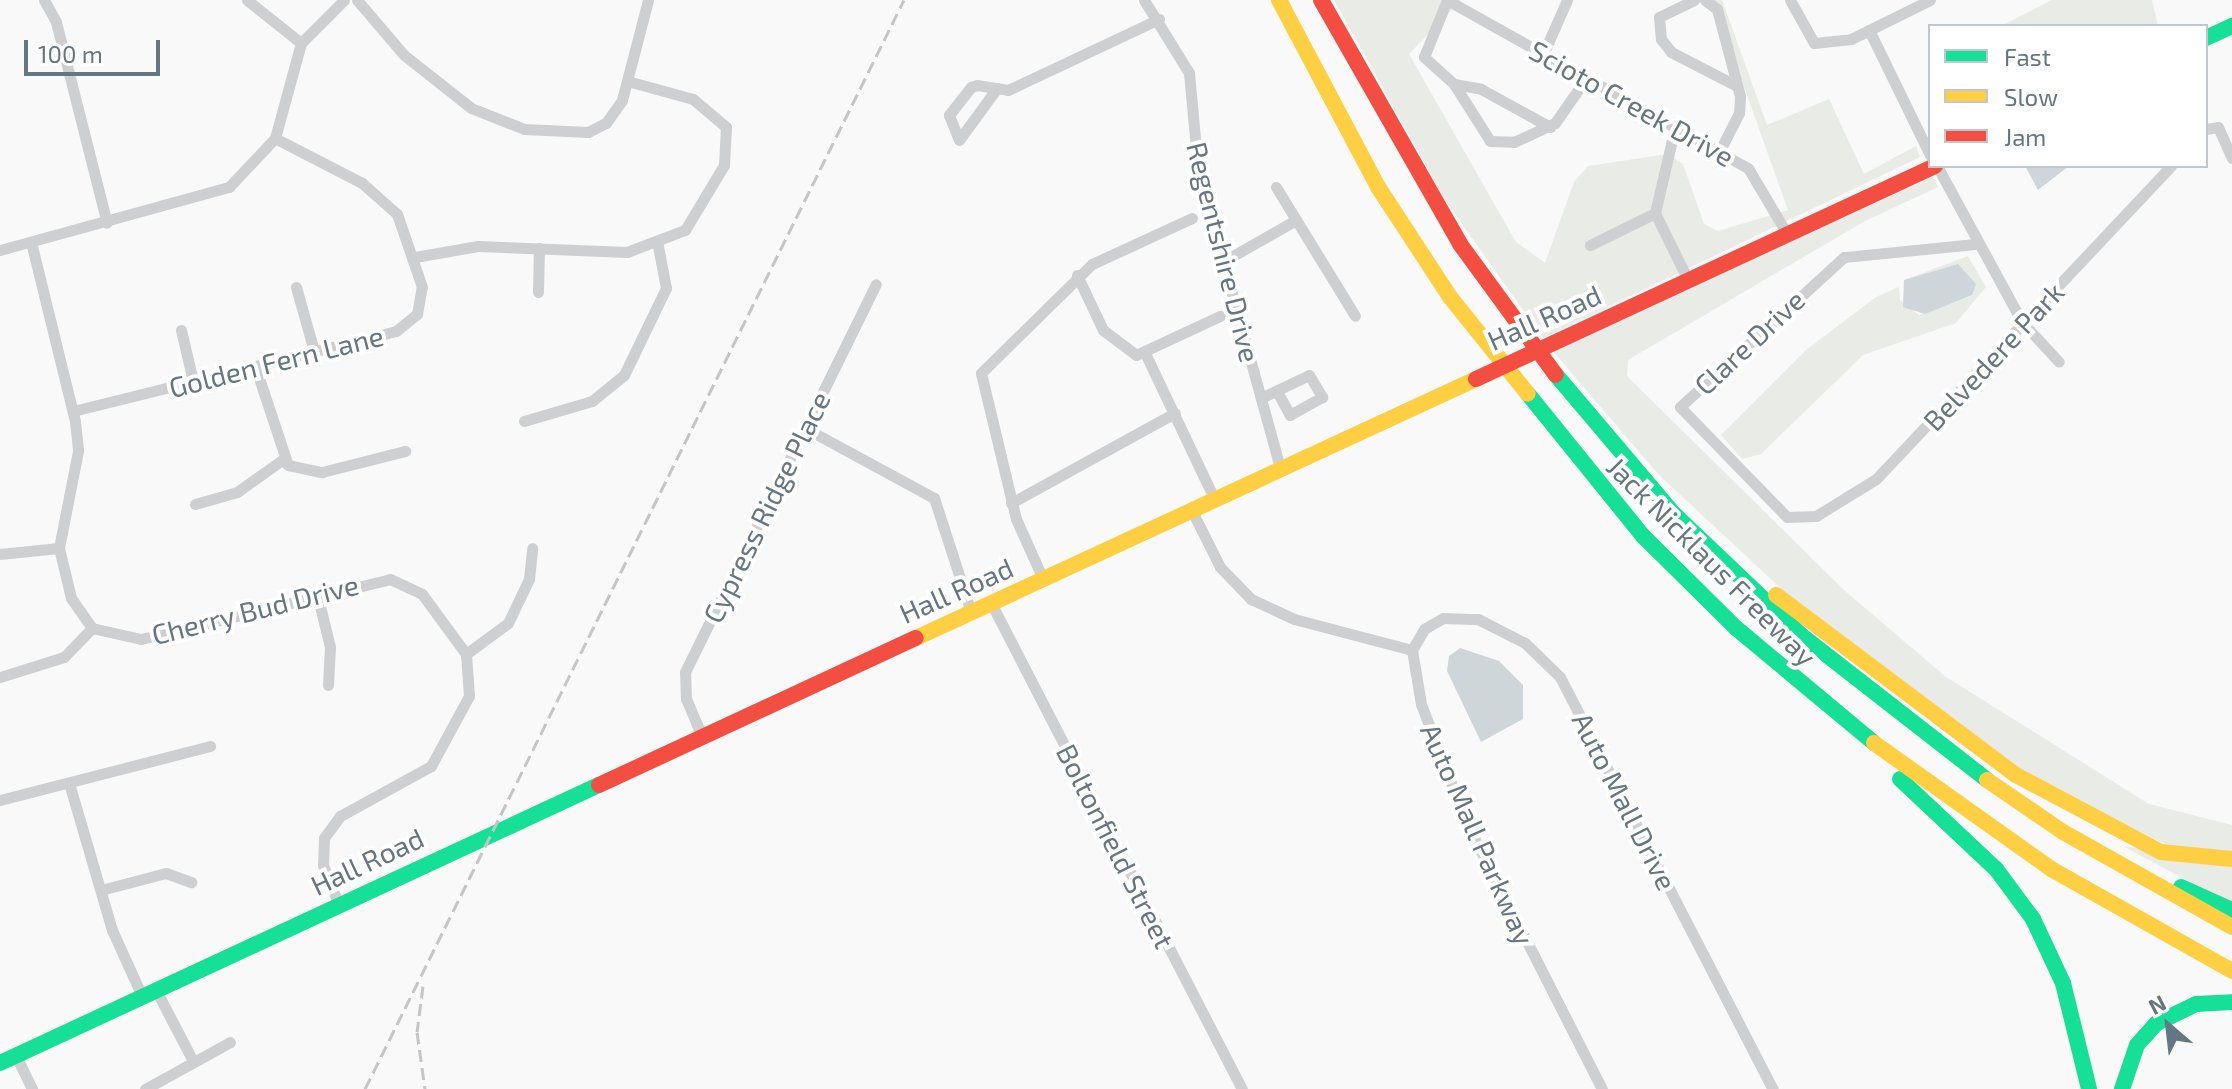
<!DOCTYPE html>
<html>
<head>
<meta charset="utf-8">
<style>
  body { margin:0 }
  #map { position:relative; width:2232px; height:1089px; overflow:hidden; background:#f9f9f9; font-family:"Exo 2",sans-serif }
  div>[style] { position:absolute }
  [style*='--x'] { left:calc(var(--x)*1px); top:calc(var(--y)*1px); width:calc(var(--w)*1px); rotate:calc(var(--a)*1deg) }
  .green>* { inset:0; background:#e8ebe6 }
  .water>* { inset:0; background:#ced6d9 }
  .street>* { height:11px; margin:-5.5px; padding:0 5.5px; transform-origin:5.5px; border-radius:5.5px; background:#cecfd0 }
  .fast>* { height:16px; margin:-8px; padding:0 8px; transform-origin:8px; border-radius:8px; background:#16e098 }
  .slow>* { height:16px; margin:-8px; padding:0 8px; transform-origin:8px; border-radius:8px; background:#ffcf43 }
  .jam>* { height:16px; margin:-8px; padding:0 8px; transform-origin:8px; border-radius:8px; background:#f24e42 }
  .rail>* { height:3px; margin-top:-1.5px; transform-origin:0; background:repeating-linear-gradient(90deg,#c3c5c6 0 12px,transparent 0 18px) }
  span { translate:-50% -50%; white-space:nowrap; text-align:center; line-height:1.15; -webkit-text-stroke:8px #fff; paint-order:stroke }
  .street-label { font-size:28px; color:#657683 }
  .legend { position:absolute; left:1928px; top:24px; width:280px; height:144px; box-sizing:border-box; background:#fff; border:2px solid #c1c8cd; margin:0; padding:10px 14px; list-style:none; font-size:24px; color:#657683 }
  .legend li { display:flex; align-items:center; gap:16px; height:40px }
  .legend b { width:40px; border:2px solid #c1c8cd }
  .north { position:absolute; left:2128px; top:985px; width:80px; height:80px; -webkit-text-stroke:6px #fff; paint-order:stroke; rotate:332deg; font-size:22px; font-weight:700; line-height:32px; text-align:center; color:#657683 }
  .north::after { content:''; display:block; margin:auto; width:28px; height:36px; background:#657683; clip-path:polygon(50% 0,100% 100%,50% 72%,0 100%) }
  .scale { position:absolute; left:24px; top:40px; width:136px; height:36px; box-sizing:border-box; border:4px solid #657683; border-top:0; padding-left:10px; font-size:24px; line-height:28px; white-space:nowrap; color:#657683; -webkit-text-stroke:6px #fff; paint-order:stroke }
</style>
</head>
<body>
<div id="map">
  <div class="green">
    <i style="clip-path:polygon(1334px 0,1461px 0,1409px 54px,1516px 242px,1545px 263px,1574px 182px,1588px 166px,1668px 154px,1683px 164px,1704px 224px,1718px 231px,1788px 210px,1713px 0,1722px 0,1767px 125px,1829px 99px,1864px 174px,1916px 146px,1920px 157px,1543px 338px,1445px 200px)"></i>
    <i style="clip-path:polygon(2052px 0,2152px 0,2158px 26px,2001px 26px)"></i>
    <i style="clip-path:polygon(1933px 177px,1938px 187px,1865px 221px,1628px 360px,1627px 376px,1844px 590px,1946px 677px,2149px 804px,2232px 825px,2232px 854px,2177px 850px,2039px 782px,1831px 635px,1658px 474px,1552px 350px)"></i>
    <i style="clip-path:polygon(1968px 256px,1986px 287px,1956px 323px,1863px 355px,1761px 454px,1742px 459px,1721px 435px,1806px 350px,1876px 297px,1899px 287px,1900px 300px,1919px 315px,1971px 296px,1975px 284px,1958px 265px,1904px 280px)"></i>
    <i style="clip-path:polygon(2123px 846px,2232px 864px,2232px 903px,2193px 884px)"></i>
  </div>
  <div class="water">
    <i style="clip-path:polygon(2025px 166px,2069px 166px,2038px 190px)"></i>
    <i style="clip-path:polygon(1958px 264px,1976px 284px,1972px 295px,1925px 314px,1903px 307px,1904px 280px)"></i>
    <i style="clip-path:polygon(1460px 648px,1499px 661px,1523px 685px,1523px 719px,1481px 742px,1447px 671px,1449px 656px)"></i>
  </div>
  <div class="street">
    <i style="--x:44;--y:0;--w:25;--a:61"></i>
    <i style="--x:56;--y:22;--w:207;--a:75.8"></i>
    <i style="--x:247;--y:0;--w:69;--a:38.5"></i>
    <i style="--x:357;--y:0;--w:72;--a:49.5"></i>
    <i style="--x:404;--y:55;--w:85;--a:38.3"></i>
    <i style="--x:471;--y:108;--w:57;--a:21.6"></i>
    <i style="--x:524;--y:129;--w:64;--a:2.7"></i>
    <i style="--x:588;--y:132;--w:20;--a:-27"></i>
    <i style="--x:606;--y:123;--w:28;--a:-55"></i>
    <i style="--x:622;--y:100;--w:103;--a:-75.4"></i>
    <i style="--x:1144;--y:0;--w:86;--a:58.3"></i>
    <i style="--x:1189;--y:73;--w:97;--a:84.7"></i>
    <i style="--x:1198;--y:170;--w:309;--a:74.6"></i>
    <i style="--x:1447;--y:0;--w:345;--a:29.2"></i>
    <i style="--x:1748;--y:168;--w:77;--a:59.4"></i>
    <i style="--x:1447;--y:0;--w:61;--a:112"></i>
    <i style="--x:1424;--y:57;--w:40;--a:42"></i>
    <i style="--x:1454;--y:84;--w:67;--a:57.7"></i>
    <i style="--x:1490;--y:141;--w:24;--a:2"></i>
    <i style="--x:1514;--y:142;--w:45;--a:-24.9"></i>
    <i style="--x:1555;--y:123;--w:56;--a:-55.2"></i>
    <i style="--x:1694;--y:0;--w:39;--a:154"></i>
    <i style="--x:1659;--y:17;--w:22;--a:85"></i>
    <i style="--x:1661;--y:39;--w:16;--a:52"></i>
    <i style="--x:1671;--y:52;--w:74;--a:27.3"></i>
    <i style="--x:1705;--y:0;--w:15;--a:37"></i>
    <i style="--x:1717;--y:9;--w:90;--a:75.2"></i>
    <i style="--x:1740;--y:96;--w:17;--a:93"></i>
    <i style="--x:1739;--y:113;--w:44;--a:117.1"></i>
    <i style="--x:1790;--y:0;--w:49;--a:60.8"></i>
    <i style="--x:1814;--y:43;--w:37;--a:-6"></i>
    <i style="--x:1851;--y:39;--w:88;--a:-26.3"></i>
    <i style="--x:1869;--y:30;--w:139;--a:64"></i>
    <i style="--x:1544;--y:52;--w:57;--a:-66.1"></i>
    <i style="--x:1454;--y:84;--w:27;--a:10"></i>
    <i style="--x:1481;--y:89;--w:79;--a:28.8"></i>
    <i style="--x:997;--y:88;--w:64;--a:126.2"></i>
    <i style="--x:959;--y:140;--w:27;--a:-112"></i>
    <i style="--x:949;--y:115;--w:36;--a:-52"></i>
    <i style="--x:971;--y:87;--w:6;--a:-18"></i>
    <i style="--x:977;--y:85;--w:31;--a:9"></i>
    <i style="--x:1008;--y:90;--w:167;--a:-25.2"></i>
    <i style="--x:2206;--y:129;--w:12;--a:-9"></i>
    <i style="--x:2218;--y:127;--w:34;--a:66"></i>
    <i style="--x:1937;--y:166;--w:178;--a:61.4"></i>
    <i style="--x:2022;--y:322;--w:54;--a:47.2"></i>
    <i style="--x:1276;--y:187;--w:151;--a:58.5"></i>
    <i style="--x:1655;--y:213;--w:75;--a:63.8"></i>
    <i style="--x:31;--y:242;--w:184;--a:76.2"></i>
    <i style="--x:75;--y:421;--w:30;--a:84"></i>
    <i style="--x:78;--y:451;--w:99;--a:101.1"></i>
    <i style="--x:59;--y:548;--w:51;--a:76.5"></i>
    <i style="--x:71;--y:598;--w:37;--a:55"></i>
    <i style="--x:92;--y:628;--w:50;--a:12.7"></i>
    <i style="--x:141;--y:639;--w:256;--a:-13.5"></i>
    <i style="--x:390;--y:579;--w:35;--a:25"></i>
    <i style="--x:422;--y:594;--w:74;--a:53.7"></i>
    <i style="--x:466;--y:654;--w:42;--a:85.9"></i>
    <i style="--x:469;--y:696;--w:80;--a:118.5"></i>
    <i style="--x:431;--y:766;--w:104;--a:151.2"></i>
    <i style="--x:340;--y:816;--w:27;--a:126"></i>
    <i style="--x:324;--y:838;--w:27;--a:92"></i>
    <i style="--x:323;--y:865;--w:41;--a:68.5"></i>
    <i style="--x:1975;--y:244;--w:132;--a:174.3"></i>
    <i style="--x:1844;--y:257;--w:222;--a:137.6"></i>
    <i style="--x:1680;--y:407;--w:153;--a:45.8"></i>
    <i style="--x:1787;--y:517;--w:29;--a:-2"></i>
    <i style="--x:1816;--y:516;--w:70;--a:-31.7"></i>
    <i style="--x:1876;--y:479;--w:430;--a:-46.7"></i>
    <i style="--x:1590;--y:245;--w:72;--a:-26.2"></i>
    <i style="--x:1655;--y:213;--w:88;--a:-76.9"></i>
    <i style="--x:0;--y:250;--w:238;--a:-15.4"></i>
    <i style="--x:229;--y:187;--w:67;--a:-46.8"></i>
    <i style="--x:275;--y:138;--w:98;--a:-74.7"></i>
    <i style="--x:301;--y:43;--w:61;--a:-45"></i>
    <i style="--x:415;--y:257;--w:64;--a:-9.9"></i>
    <i style="--x:478;--y:246;--w:149;--a:2.3"></i>
    <i style="--x:627;--y:252;--w:62;--a:-20.8"></i>
    <i style="--x:685;--y:230;--w:76;--a:-59"></i>
    <i style="--x:724;--y:165;--w:38;--a:-87"></i>
    <i style="--x:726;--y:127;--w:43;--a:-139.7"></i>
    <i style="--x:693;--y:99;--w:68;--a:-164.7"></i>
    <i style="--x:1224;--y:261;--w:83;--a:-29.7"></i>
    <i style="--x:1077;--y:275;--w:61;--a:64.7"></i>
    <i style="--x:1103;--y:330;--w:41;--a:37.1"></i>
    <i style="--x:1136;--y:355;--w:93;--a:-24.9"></i>
    <i style="--x:296;--y:287;--w:66;--a:74.3"></i>
    <i style="--x:538;--y:292;--w:44;--a:-88.7"></i>
    <i style="--x:181;--y:330;--w:52;--a:76.8"></i>
    <i style="--x:1145;--y:353;--w:161;--a:64.6"></i>
    <i style="--x:255;--y:366;--w:104;--a:71.6"></i>
    <i style="--x:288;--y:465;--w:35;--a:12"></i>
    <i style="--x:322;--y:472;--w:86;--a:-14.2"></i>
    <i style="--x:1261;--y:398;--w:53;--a:-25.6"></i>
    <i style="--x:1309;--y:375;--w:26;--a:59"></i>
    <i style="--x:1322;--y:397;--w:37;--a:151"></i>
    <i style="--x:1290;--y:415;--w:25;--a:-119"></i>
    <i style="--x:73;--y:411;--w:333;--a:-13.9"></i>
    <i style="--x:396;--y:331;--w:27;--a:-39"></i>
    <i style="--x:417;--y:314;--w:27;--a:-80"></i>
    <i style="--x:422;--y:287;--w:77;--a:-108.9"></i>
    <i style="--x:397;--y:214;--w:47;--a:-138.5"></i>
    <i style="--x:362;--y:183;--w:98;--a:-152.7"></i>
    <i style="--x:524;--y:421;--w:71;--a:-16.4"></i>
    <i style="--x:592;--y:401;--w:41;--a:-39.1"></i>
    <i style="--x:624;--y:375;--w:97;--a:-64.2"></i>
    <i style="--x:666;--y:288;--w:43;--a:-100.8"></i>
    <i style="--x:805;--y:428;--w:147;--a:28.5"></i>
    <i style="--x:934;--y:498;--w:120;--a:72"></i>
    <i style="--x:1011;--y:503;--w:187;--a:-28.8"></i>
    <i style="--x:195;--y:504;--w:44;--a:-15.9"></i>
    <i style="--x:237;--y:492;--w:55;--a:-35.4"></i>
    <i style="--x:1191;--y:509;--w:65;--a:63.4"></i>
    <i style="--x:1220;--y:567;--w:45;--a:45.9"></i>
    <i style="--x:1251;--y:599;--w:47;--a:24.9"></i>
    <i style="--x:1294;--y:619;--w:122;--a:14.7"></i>
    <i style="--x:0;--y:554;--w:59;--a:-5.8"></i>
    <i style="--x:1043;--y:579;--w:66;--a:-114.2"></i>
    <i style="--x:1016;--y:519;--w:150;--a:-103.5"></i>
    <i style="--x:981;--y:373;--w:156;--a:-44.5"></i>
    <i style="--x:1092;--y:264;--w:110;--a:-24.7"></i>
    <i style="--x:317;--y:594;--w:55;--a:76.2"></i>
    <i style="--x:330;--y:647;--w:38;--a:93"></i>
    <i style="--x:991;--y:603;--w:547;--a:62.69"></i>
    <i style="--x:466;--y:654;--w:52;--a:-36.4"></i>
    <i style="--x:508;--y:623;--w:49;--a:-64.5"></i>
    <i style="--x:529;--y:579;--w:31;--a:-84"></i>
    <i style="--x:0;--y:677;--w:67;--a:-17.4"></i>
    <i style="--x:64;--y:657;--w:40;--a:-46"></i>
    <i style="--x:701;--y:734;--w:38;--a:-113"></i>
    <i style="--x:686;--y:699;--w:27;--a:-92"></i>
    <i style="--x:685;--y:672;--w:432;--a:-63.8"></i>
    <i style="--x:69;--y:783;--w:153;--a:73.7"></i>
    <i style="--x:112;--y:930;--w:72;--a:65.6"></i>
    <i style="--x:0;--y:800;--w:217;--a:-14.4"></i>
    <i style="--x:101;--y:890;--w:67;--a:-14.7"></i>
    <i style="--x:166;--y:873;--w:27;--a:20"></i>
    <i style="--x:156;--y:990;--w:80;--a:62.5"></i>
    <i style="--x:16;--y:1056;--w:37;--a:64"></i>
    <i style="--x:145;--y:1089;--w:97;--a:-28.9"></i>
    <i style="--x:1602;--y:1089;--w:300;--a:-117"></i>
    <i style="--x:1466;--y:822;--w:126;--a:-110.9"></i>
    <i style="--x:1421;--y:704;--w:55;--a:-99.5"></i>
    <i style="--x:1412;--y:650;--w:24;--a:-60"></i>
    <i style="--x:1424;--y:629;--w:22;--a:-30"></i>
    <i style="--x:1443;--y:618;--w:35;--a:2"></i>
    <i style="--x:1478;--y:619;--w:53;--a:27.1"></i>
    <i style="--x:1525;--y:643;--w:49;--a:44.2"></i>
    <i style="--x:1560;--y:677;--w:464;--a:62.7"></i>
  </div>
  <div class="fast">
    <i style="--x:2206;--y:38;--w:29;--a:-25"></i>
    <i style="--x:1556;--y:375;--w:181;--a:49.7"></i>
    <i style="--x:1673;--y:513;--w:177;--a:43.6"></i>
    <i style="--x:1801;--y:635;--w:236;--a:37.9"></i>
    <i style="--x:1528;--y:394;--w:183;--a:51"></i>
    <i style="--x:1643;--y:536;--w:131;--a:44.7"></i>
    <i style="--x:1736;--y:628;--w:180;--a:39.8"></i>
    <i style="--x:1900;--y:779;--w:132;--a:43.2"></i>
    <i style="--x:1996;--y:869;--w:62;--a:53.5"></i>
    <i style="--x:2033;--y:919;--w:71;--a:64.9"></i>
    <i style="--x:2063;--y:983;--w:109;--a:76.2"></i>
    <i style="--x:2181;--y:887;--w:56;--a:24.3"></i>
    <i style="--x:0;--y:1063;--w:660;--a:-24.9"></i>
    <i style="--x:2122;--y:1089;--w:46;--a:-71.2"></i>
    <i style="--x:2137;--y:1045;--w:30;--a:-48"></i>
    <i style="--x:2157;--y:1023;--w:43;--a:-26"></i>
    <i style="--x:2196;--y:1004;--w:36;--a:-3"></i>
  </div>
  <div class="slow">
    <i style="--x:1279;--y:0;--w:212;--a:62.1"></i>
    <i style="--x:1378;--y:187;--w:131;--a:56.8"></i>
    <i style="--x:1450;--y:297;--w:124;--a:51.2"></i>
    <i style="--x:1776;--y:595;--w:300;--a:36.9"></i>
    <i style="--x:2016;--y:775;--w:164;--a:28"></i>
    <i style="--x:2161;--y:852;--w:71;--a:5.6"></i>
    <i style="--x:916;--y:638;--w:617;--a:-24.82"></i>
    <i style="--x:1874;--y:743;--w:219;--a:35.4"></i>
    <i style="--x:2053;--y:870;--w:206;--a:29.4"></i>
    <i style="--x:1987;--y:780;--w:92;--a:34.4"></i>
    <i style="--x:2063;--y:832;--w:194;--a:29.3"></i>
  </div>
  <div class="jam">
    <i style="--x:1321;--y:0;--w:281;--a:60.3"></i>
    <i style="--x:1460;--y:244;--w:162;--a:53.8"></i>
    <i style="--x:1476;--y:379;--w:506;--a:-24.89"></i>
    <i style="--x:599;--y:785;--w:349;--a:-24.9"></i>
  </div>
  <div class="rail">
    <i style="--x:423;--y:986;--w:46;--a:97.4"></i>
    <i style="--x:417;--y:1032;--w:58;--a:82"></i>
    <i style="--x:365;--y:1089;--w:1215;--a:-63.67"></i>
  </div>
  <div class="street-label">
    <span style="left:1632px;top:103px;rotate:29deg">Scioto Creek Drive</span>
    <span style="left:1224px;top:252px;rotate:76deg">Regentshire Drive</span>
    <span style="left:1544px;top:317px;rotate:-24deg">Hall Road</span>
    <span style="left:1749px;top:342px;rotate:-43deg">Clare Drive</span>
    <span style="left:1993px;top:356px;rotate:-47deg">Belvedere Park</span>
    <span style="left:276px;top:361px;rotate:-14deg">Golden Fern Lane</span>
    <span style="left:766px;top:507px;rotate:-64deg">Cypress Ridge Place</span>
    <span style="left:1712px;top:561px;rotate:45deg">Jack Nicklaus Freeway</span>
    <span style="left:956px;top:590px;rotate:-24deg">Hall Road</span>
    <span style="left:255px;top:609px;rotate:-14deg">Cherry Bud Drive</span>
    <span style="left:1625px;top:801px;rotate:63deg">Auto Mall Drive</span>
    <span style="left:1478px;top:834px;rotate:66deg">Auto Mall Parkway</span>
    <span style="left:1116px;top:846px;rotate:63deg">Boltonfield Street</span>
    <span style="left:367px;top:861px;rotate:-25deg">Hall Road</span>
  </div>
  <ul class="legend">
  <li><b style="height:10px;background:#16e098"></b>Fast</li>
  <li><b style="height:10px;background:#ffcf43"></b>Slow</li>
  <li><b style="height:10px;background:#f24e42"></b>Jam</li>
  </ul>
  <div class="north">N</div>
  <div class="scale">100 m</div>
</div>
</body>
</html>
